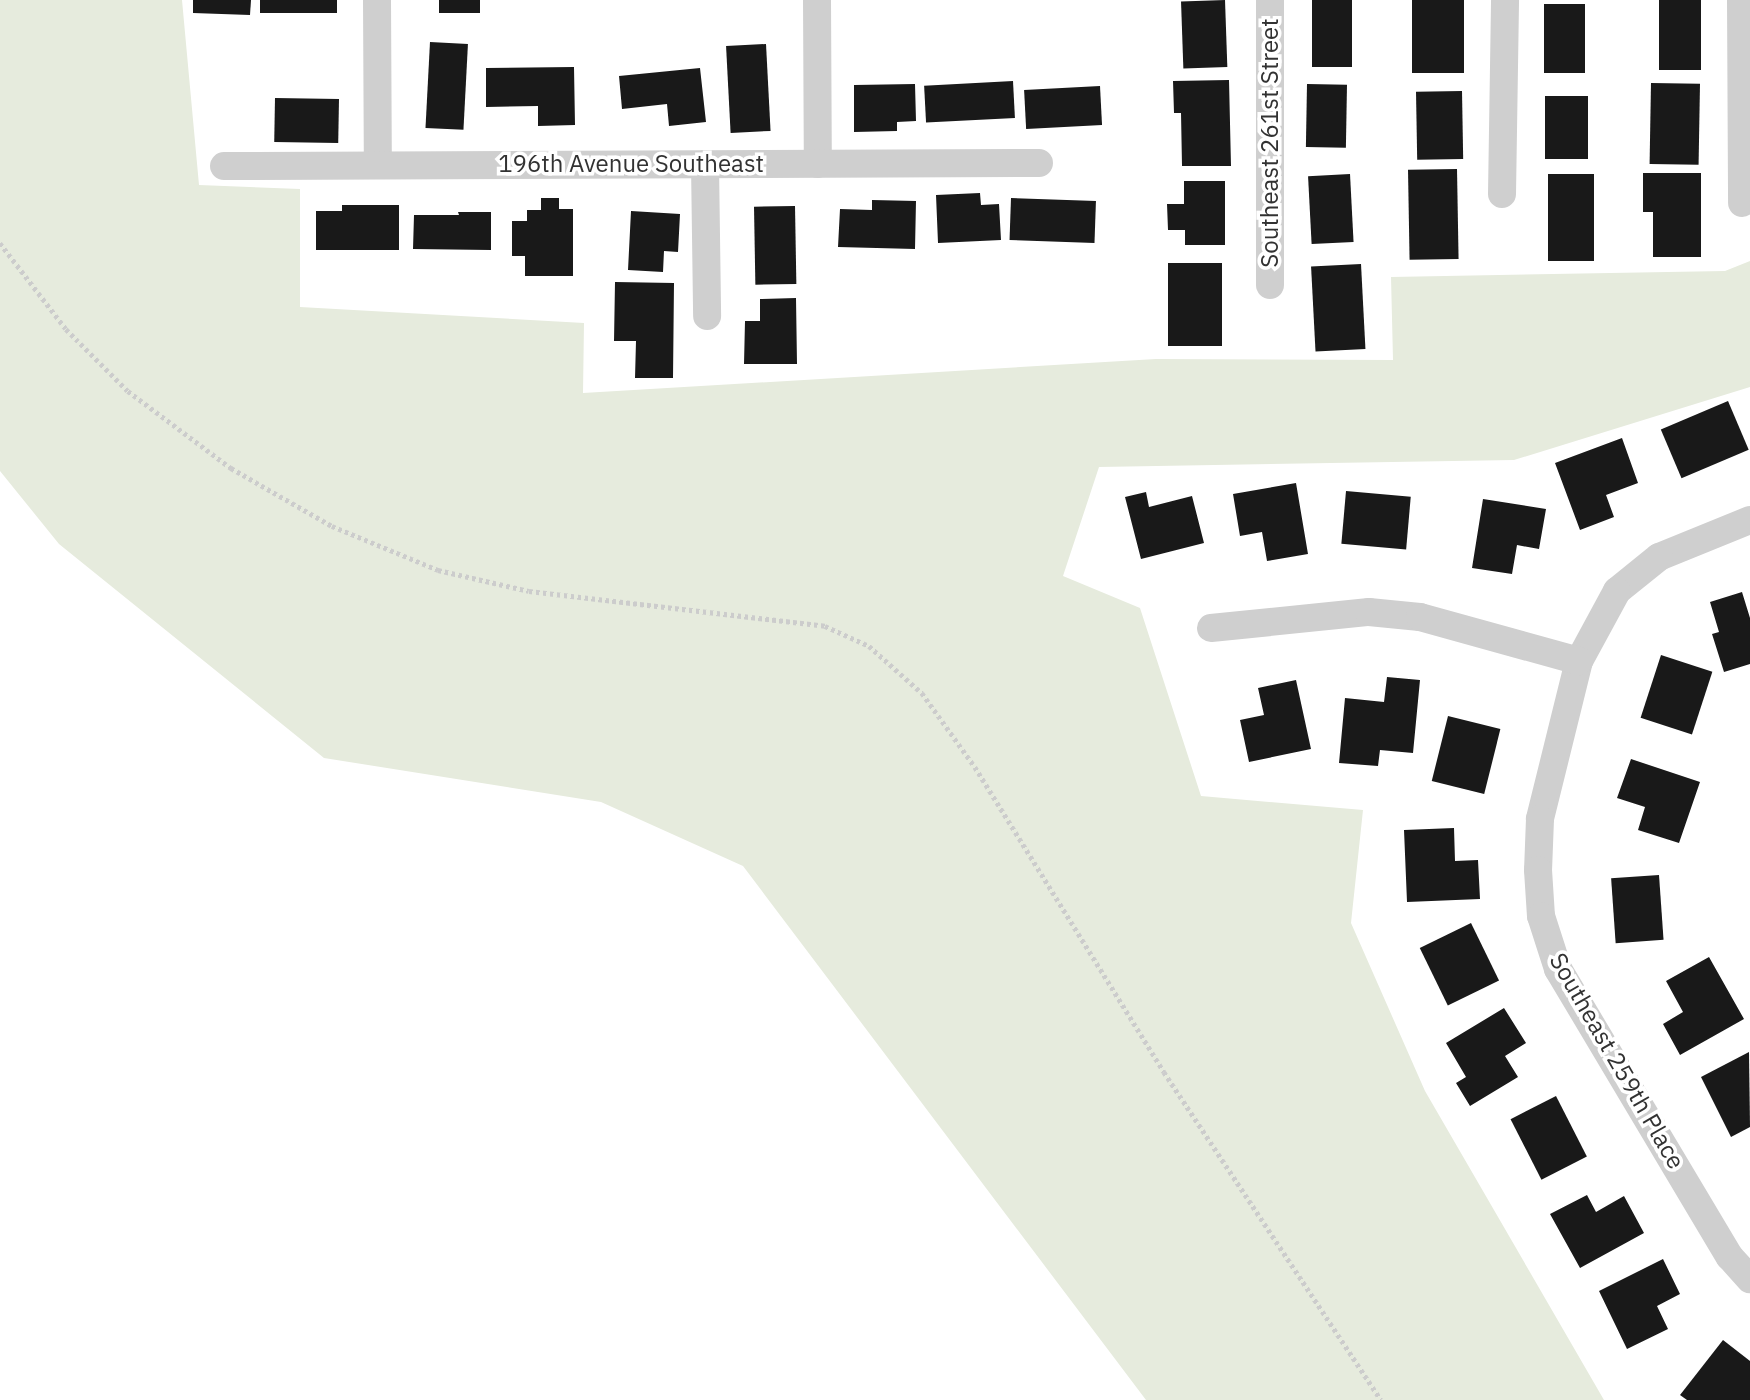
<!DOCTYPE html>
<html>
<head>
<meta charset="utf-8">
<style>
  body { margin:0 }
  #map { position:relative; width:1750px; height:1400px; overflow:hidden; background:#fff; font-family:"IBM Plex Sans",sans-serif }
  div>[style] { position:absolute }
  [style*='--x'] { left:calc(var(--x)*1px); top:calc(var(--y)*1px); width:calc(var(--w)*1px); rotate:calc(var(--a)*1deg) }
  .green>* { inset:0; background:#e6ebdd }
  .building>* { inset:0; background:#191919; transform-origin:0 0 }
  .path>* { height:4.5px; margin-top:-2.25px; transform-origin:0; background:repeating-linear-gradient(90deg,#ccc 0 3.5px,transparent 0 7px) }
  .minor>* { height:28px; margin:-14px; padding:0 14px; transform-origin:14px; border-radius:14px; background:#cfcfcf }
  span { translate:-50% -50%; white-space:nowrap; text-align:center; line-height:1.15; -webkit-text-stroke:7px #fff; paint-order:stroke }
  .street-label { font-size:24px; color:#323232 }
</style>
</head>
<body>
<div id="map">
  <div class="green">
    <i style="clip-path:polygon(0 0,182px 0,199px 185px,300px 189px,300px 307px,584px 323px,583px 393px,1156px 359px,1393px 360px,1391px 277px,1725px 271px,1750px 261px,1750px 387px,1514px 460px,1099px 467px,1063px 576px,1140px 608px,1201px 796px,1363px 810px,1351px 923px,1425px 1091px,1604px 1400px,1146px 1400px,743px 866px,601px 802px,324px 758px,59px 544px,0 471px)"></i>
  </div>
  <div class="building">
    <i style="clip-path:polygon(193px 0,251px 0,250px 15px,193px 13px)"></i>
    <i style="left:260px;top:0;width:77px;height:13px"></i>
    <i style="left:439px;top:0;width:41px;height:13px"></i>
    <i style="left:1225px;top:0;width:67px;height:44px;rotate:88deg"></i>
    <i style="left:1312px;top:0;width:40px;height:67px"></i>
    <i style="left:1412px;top:0;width:52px;height:73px"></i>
    <i style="left:1659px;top:0;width:42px;height:70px"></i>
    <i style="left:1544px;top:4px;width:41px;height:69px"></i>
    <i style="left:430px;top:42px;width:38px;height:86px;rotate:3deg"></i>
    <i style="left:766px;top:44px;width:87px;height:40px;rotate:87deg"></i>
    <i style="clip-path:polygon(574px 67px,575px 125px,538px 126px,538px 106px,486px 107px,486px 68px)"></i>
    <i style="clip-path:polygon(700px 68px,706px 122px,669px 126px,667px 104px,622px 109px,619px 76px)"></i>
    <i style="clip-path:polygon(1229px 80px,1231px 166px,1182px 166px,1181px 113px,1174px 113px,1173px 81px)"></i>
    <i style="left:1013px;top:81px;width:37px;height:89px;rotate:87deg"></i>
    <i style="left:1651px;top:83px;width:49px;height:81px;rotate:1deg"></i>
    <i style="clip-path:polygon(915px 84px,916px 121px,897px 122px,897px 131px,854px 132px,854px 85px)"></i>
    <i style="left:1307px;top:84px;width:40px;height:63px;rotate:1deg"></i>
    <i style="left:1100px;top:86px;width:39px;height:76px;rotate:87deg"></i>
    <i style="left:1462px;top:91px;width:68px;height:46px;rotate:89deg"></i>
    <i style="left:1545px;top:96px;width:43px;height:63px"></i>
    <i style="left:275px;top:98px;width:64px;height:44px;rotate:1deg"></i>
    <i style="left:1457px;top:169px;width:90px;height:49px;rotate:89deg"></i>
    <i style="clip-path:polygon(1643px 173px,1701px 173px,1701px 257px,1653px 257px,1653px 212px,1643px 212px)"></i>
    <i style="left:1350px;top:174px;width:68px;height:42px;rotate:87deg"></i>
    <i style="left:1548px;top:174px;width:46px;height:87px"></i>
    <i style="clip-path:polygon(1184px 181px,1225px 181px,1225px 245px,1185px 245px,1185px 230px,1168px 230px,1167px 204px,1184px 204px)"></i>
    <i style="clip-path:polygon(980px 193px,981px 205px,999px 204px,1001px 240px,938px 243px,936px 195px)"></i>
    <i style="clip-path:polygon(541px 198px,559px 198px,559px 209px,573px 209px,573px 276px,525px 276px,525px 256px,512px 256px,512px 221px,527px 221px,527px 210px,541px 210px)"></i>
    <i style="left:1011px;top:198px;width:85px;height:42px;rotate:2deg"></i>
    <i style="clip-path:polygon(872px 200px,916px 201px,915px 249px,838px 247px,840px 209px,872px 210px)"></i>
    <i style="clip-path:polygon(342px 205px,399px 205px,399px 250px,316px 250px,316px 211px,342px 211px)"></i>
    <i style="left:795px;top:206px;width:78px;height:41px;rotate:89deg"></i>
    <i style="clip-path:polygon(631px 211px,680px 214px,678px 252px,664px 251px,663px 272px,628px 270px)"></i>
    <i style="clip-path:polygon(458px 212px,491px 212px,491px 250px,413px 249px,414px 215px,459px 215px)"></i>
    <i style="left:1168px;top:263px;width:54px;height:83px"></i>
    <i style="left:1361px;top:264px;width:85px;height:50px;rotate:87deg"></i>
    <i style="clip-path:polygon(615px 282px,674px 283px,673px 378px,635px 378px,636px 341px,614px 341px)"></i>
    <i style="clip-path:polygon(796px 298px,797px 364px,744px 364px,745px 321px,760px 321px,760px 299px)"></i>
    <i style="left:1728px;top:401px;width:53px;height:73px;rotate:67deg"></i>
    <i style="clip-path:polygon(1622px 438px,1638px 483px,1606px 495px,1614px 517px,1580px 530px,1555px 463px)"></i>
    <i style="clip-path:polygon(1296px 483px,1308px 554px,1267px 561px,1262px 532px,1240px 536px,1233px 494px)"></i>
    <i style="left:1346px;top:491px;width:65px;height:53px;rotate:5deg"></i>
    <i style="clip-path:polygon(1146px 492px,1149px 507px,1192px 496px,1204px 543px,1141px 559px,1125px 497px)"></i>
    <i style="clip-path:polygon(1483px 499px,1546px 509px,1539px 549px,1517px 545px,1512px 574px,1472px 568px)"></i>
    <i style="clip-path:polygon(1742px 592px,1750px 618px,1750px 664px,1724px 672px,1712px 634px,1719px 632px,1710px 602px)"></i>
    <i style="left:1661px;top:655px;width:54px;height:66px;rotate:18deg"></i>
    <i style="clip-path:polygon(1387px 677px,1420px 680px,1413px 753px,1380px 750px,1378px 766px,1339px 763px,1345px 698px,1384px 702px)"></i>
    <i style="clip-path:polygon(1296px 680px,1311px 749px,1249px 762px,1240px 720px,1264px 715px,1258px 688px)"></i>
    <i style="left:1448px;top:716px;width:54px;height:67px;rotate:14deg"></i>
    <i style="clip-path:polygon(1631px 759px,1700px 782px,1679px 843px,1638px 830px,1645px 807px,1617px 798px)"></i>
    <i style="clip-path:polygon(1454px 828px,1455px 861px,1478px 860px,1480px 899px,1407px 902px,1404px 830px)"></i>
    <i style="left:1659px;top:875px;width:65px;height:48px;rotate:86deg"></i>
    <i style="left:1471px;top:923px;width:64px;height:57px;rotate:64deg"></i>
    <i style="clip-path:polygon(1709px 957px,1744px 1019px,1680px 1055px,1663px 1024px,1683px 1012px,1666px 981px)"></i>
    <i style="clip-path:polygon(1504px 1008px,1526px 1043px,1505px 1056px,1518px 1077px,1470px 1106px,1456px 1083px,1466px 1077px,1446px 1043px)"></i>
    <i style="clip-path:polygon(1749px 1052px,1750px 1127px,1731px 1137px,1701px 1077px)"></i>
    <i style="left:1556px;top:1096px;width:68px;height:51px;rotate:63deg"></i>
    <i style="clip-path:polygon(1587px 1195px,1596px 1212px,1624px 1196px,1644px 1233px,1580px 1268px,1550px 1214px)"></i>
    <i style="clip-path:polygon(1663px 1259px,1680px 1294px,1657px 1306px,1668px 1329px,1627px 1349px,1599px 1291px)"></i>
    <i style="clip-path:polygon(1723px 1340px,1750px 1361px,1750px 1400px,1687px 1400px,1680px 1395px)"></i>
  </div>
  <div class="path">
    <i style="--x:0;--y:243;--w:108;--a:52.5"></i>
    <i style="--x:66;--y:329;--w:88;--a:45"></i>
    <i style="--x:128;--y:391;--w:129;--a:36.8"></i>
    <i style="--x:231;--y:468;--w:116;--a:29.9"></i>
    <i style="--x:332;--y:526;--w:115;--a:22.5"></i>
    <i style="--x:438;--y:570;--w:93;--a:13"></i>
    <i style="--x:529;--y:591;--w:298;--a:6.7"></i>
    <i style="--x:825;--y:626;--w:48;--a:24.4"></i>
    <i style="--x:869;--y:646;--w:71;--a:41.6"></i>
    <i style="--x:922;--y:693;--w:91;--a:54.4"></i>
    <i style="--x:975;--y:767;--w:359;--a:58.2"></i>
    <i style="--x:1164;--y:1072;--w:393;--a:56.5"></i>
  </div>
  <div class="minor">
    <i style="--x:377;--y:0;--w:165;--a:89.7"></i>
    <i style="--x:817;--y:0;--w:164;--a:89.7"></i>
    <i style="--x:1741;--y:0;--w:203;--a:89.7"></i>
    <i style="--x:705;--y:164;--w:152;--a:89.2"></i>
    <i style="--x:224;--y:166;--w:815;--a:-0.21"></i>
    <i style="--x:1502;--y:194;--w:194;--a:-89.1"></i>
    <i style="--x:1270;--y:285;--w:285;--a:-90"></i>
    <i style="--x:1750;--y:520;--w:98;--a:157.9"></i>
    <i style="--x:1659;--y:557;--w:54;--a:141"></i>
    <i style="--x:1617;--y:591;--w:80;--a:118.5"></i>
    <i style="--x:1579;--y:661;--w:163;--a:103.9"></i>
    <i style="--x:1540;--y:819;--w:51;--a:92.2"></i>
    <i style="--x:1538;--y:870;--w:46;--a:86.3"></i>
    <i style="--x:1541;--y:916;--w:56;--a:72.2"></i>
    <i style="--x:1558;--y:969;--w:335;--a:59.2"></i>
    <i style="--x:1730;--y:1257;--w:30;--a:48"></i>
    <i style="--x:1211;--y:628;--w:159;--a:-5.8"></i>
    <i style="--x:1369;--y:612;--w:51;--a:5.6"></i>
    <i style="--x:1420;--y:617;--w:165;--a:15.5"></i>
  </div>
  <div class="street-label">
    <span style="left:1270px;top:143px;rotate:-90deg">Southeast 261st Street</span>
    <span style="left:631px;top:164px">196th Avenue Southeast</span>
    <span style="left:1617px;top:1061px;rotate:60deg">Southeast 259th Place</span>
  </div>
</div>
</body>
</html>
